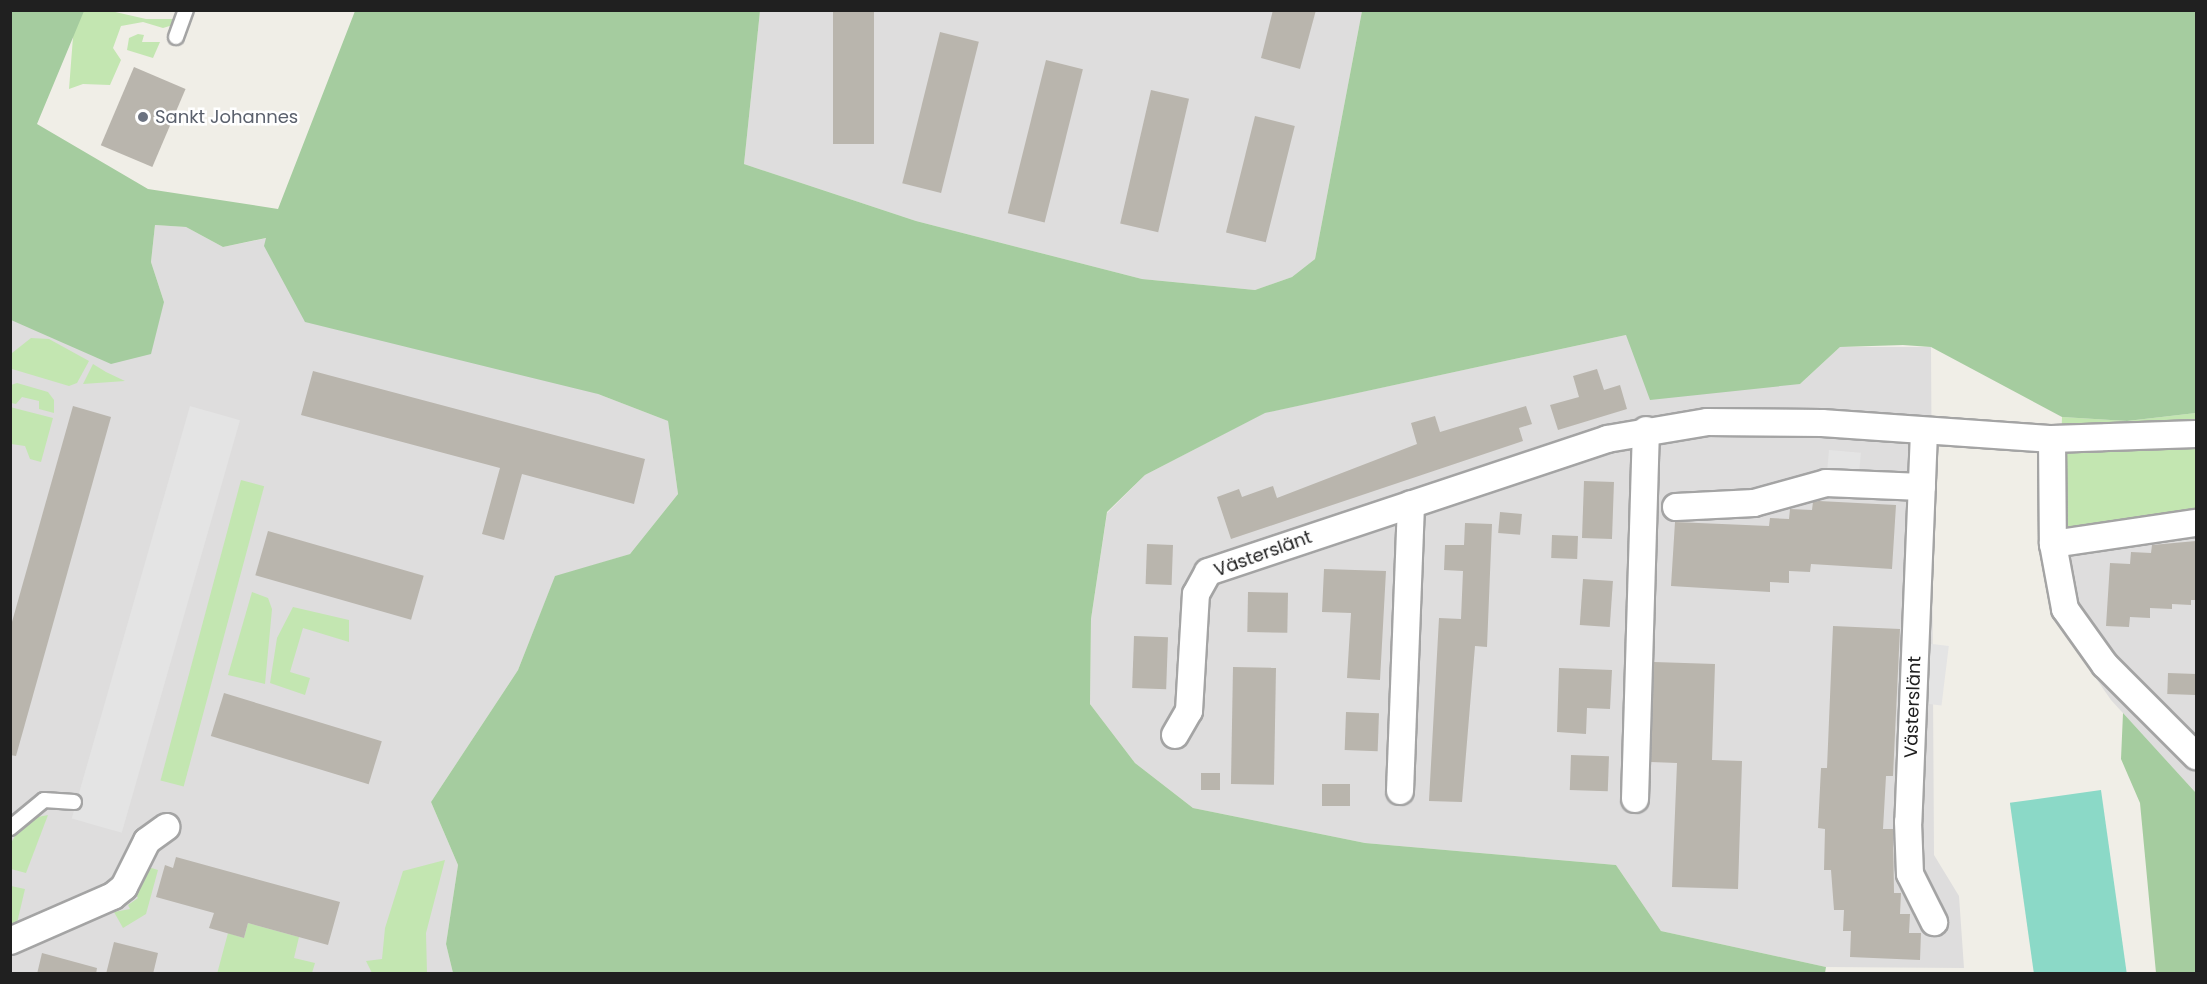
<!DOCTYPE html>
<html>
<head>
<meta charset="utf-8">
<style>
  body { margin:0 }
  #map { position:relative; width:2207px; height:984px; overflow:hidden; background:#f0eee7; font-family:Poppins,sans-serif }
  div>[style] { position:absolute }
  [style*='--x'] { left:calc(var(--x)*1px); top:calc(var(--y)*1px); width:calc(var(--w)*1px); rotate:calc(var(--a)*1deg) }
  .residential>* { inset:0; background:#dedddd }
  .grass>* { inset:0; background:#c3e6b1; transform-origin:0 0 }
  .forest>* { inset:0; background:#a5cc9f }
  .pitch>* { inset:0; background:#8bd9c7; transform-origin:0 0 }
  .parking>* { inset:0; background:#e4e4e4; transform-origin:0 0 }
  .building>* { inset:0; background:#b9b5ad; transform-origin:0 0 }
  .roads { filter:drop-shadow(2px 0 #a4a4a4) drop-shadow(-2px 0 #a4a4a4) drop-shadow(0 2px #a4a4a4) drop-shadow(0 -2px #a4a4a4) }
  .lane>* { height:14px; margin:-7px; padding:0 7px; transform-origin:7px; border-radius:7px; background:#fff }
  .street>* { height:26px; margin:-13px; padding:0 13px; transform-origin:13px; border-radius:13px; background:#fff }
  .dots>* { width:16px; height:16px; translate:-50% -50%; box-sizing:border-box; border:3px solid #fff; border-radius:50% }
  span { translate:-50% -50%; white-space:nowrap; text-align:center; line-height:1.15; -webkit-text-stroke:5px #fff; paint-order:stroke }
  .worship-label { font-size:18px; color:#5b616d }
  .left { translate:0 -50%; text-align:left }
  .street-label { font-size:18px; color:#202020 }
  .frame { position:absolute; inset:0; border:12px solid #202020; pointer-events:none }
</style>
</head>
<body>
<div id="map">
  <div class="residential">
    <i style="clip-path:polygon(760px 11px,1362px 11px,1315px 259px,1292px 277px,1255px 290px,1142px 279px,916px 221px,744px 164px)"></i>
    <i style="clip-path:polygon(155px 225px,186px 227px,223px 247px,267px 238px,598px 394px,668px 421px,678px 494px,630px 554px,555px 577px,518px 670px,431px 802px,458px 865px,446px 944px,453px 973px,11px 974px,11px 320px,41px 331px,164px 302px,151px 262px)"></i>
    <i style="clip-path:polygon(1626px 335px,1800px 384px,1840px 347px,1931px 347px,1934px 855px,1959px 896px,1964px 968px,1826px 967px,1661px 931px,1616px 865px,1365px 843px,1193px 808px,1135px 763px,1090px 704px,1091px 619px,1107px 513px,1145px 475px,1264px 413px)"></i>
    <i style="clip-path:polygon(2196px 513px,2196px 793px,2111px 700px,2055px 619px,2058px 530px)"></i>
  </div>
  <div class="grass">
    <i style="clip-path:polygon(75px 11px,111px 11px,146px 19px,174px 19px,173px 25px,163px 28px,143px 22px,121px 26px,113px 48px,121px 60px,110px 85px,83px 84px,69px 89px)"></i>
    <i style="clip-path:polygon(138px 34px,144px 35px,142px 42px,160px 42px,153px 58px,127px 50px,129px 38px)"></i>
    <i style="clip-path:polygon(31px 338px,49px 339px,89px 361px,77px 383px,69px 386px,12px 369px,12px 353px)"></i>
    <i style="clip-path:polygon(93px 364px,106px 372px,125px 381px,83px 384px)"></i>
    <i style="clip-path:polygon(17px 383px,48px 392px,54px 400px,54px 413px,39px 409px,39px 401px,22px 397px,16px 404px,11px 403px,11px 385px)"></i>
    <i style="clip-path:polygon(10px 407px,53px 418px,41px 462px,30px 459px,25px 446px,11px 444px)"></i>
    <i style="clip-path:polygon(2196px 413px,2196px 513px,2058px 530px,2062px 417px,2127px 421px)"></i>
    <i style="left:241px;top:480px;width:24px;height:311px;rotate:15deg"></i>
    <i style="clip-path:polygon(252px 592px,268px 598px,272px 609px,265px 684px,228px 675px)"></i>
    <i style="clip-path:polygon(293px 607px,349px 620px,349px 642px,303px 628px,290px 672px,310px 678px,305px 695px,270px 683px,277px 638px)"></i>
    <i style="clip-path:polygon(48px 815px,26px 873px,11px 869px,11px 843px,18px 831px,33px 818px)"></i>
    <i style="clip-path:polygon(445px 860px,426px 933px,427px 973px,372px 973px,366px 961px,382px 959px,385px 928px,403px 871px)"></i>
    <i style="clip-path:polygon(148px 867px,158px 870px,146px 914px,123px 928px,114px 912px,130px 909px,128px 905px,138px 898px,132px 888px)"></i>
    <i style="clip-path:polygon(11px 886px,25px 889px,17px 923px,11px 926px)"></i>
    <i style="clip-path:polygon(248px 923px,299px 937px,294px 958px,315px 963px,312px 973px,217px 974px,228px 933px,244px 938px)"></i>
  </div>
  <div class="forest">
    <i style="clip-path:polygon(11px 10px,84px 11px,37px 124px,148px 189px,278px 209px,355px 11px,760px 11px,744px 164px,916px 221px,1142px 279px,1255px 290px,1292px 277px,1315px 259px,1362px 11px,2196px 11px,2196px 413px,2127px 421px,2062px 417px,1931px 347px,1903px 345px,1840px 347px,1800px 384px,1650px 400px,1626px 335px,1265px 413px,1145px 475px,1107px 512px,1091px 619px,1090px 704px,1135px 763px,1193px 808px,1365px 843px,1616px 865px,1661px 931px,1826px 967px,1825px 973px,453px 973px,446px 944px,458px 865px,431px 802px,518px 670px,555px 576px,630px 554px,678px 494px,668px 421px,598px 394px,305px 322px,264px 246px,266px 238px,223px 247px,186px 227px,155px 225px,151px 262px,164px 302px,151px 354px,111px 364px,11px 320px)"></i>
    <i style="clip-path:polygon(2123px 713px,2196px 793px,2196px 973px,2156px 973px,2140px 803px,2121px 759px)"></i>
  </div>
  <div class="pitch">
    <i style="left:2101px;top:790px;width:185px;height:92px;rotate:82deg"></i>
  </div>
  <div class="parking">
    <i style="left:190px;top:406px;width:52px;height:429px;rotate:16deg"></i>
    <i style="left:1829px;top:450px;width:32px;height:25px;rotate:5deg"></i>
    <i style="left:1924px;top:643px;width:25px;height:60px;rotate:7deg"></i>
  </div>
  <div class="building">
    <i style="left:833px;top:10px;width:41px;height:134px"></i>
    <i style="clip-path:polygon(1273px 10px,1316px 10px,1300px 69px,1261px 58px)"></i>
    <i style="left:940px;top:32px;width:40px;height:156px;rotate:14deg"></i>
    <i style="left:1046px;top:60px;width:38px;height:158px;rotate:14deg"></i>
    <i style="left:134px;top:67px;width:56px;height:85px;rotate:23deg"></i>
    <i style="left:1151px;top:90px;width:39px;height:137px;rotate:13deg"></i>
    <i style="left:1255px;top:116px;width:41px;height:120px;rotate:14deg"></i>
    <i style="clip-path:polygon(1597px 369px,1604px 390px,1620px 385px,1627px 409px,1558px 430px,1550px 405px,1579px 397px,1573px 376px)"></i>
    <i style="clip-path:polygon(313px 371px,645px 459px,634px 504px,522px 474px,504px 540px,482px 534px,500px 468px,301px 415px)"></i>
    <i style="clip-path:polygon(73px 406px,111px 417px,16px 756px,10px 755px,10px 629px)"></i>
    <i style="clip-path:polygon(1526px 406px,1532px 424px,1519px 428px,1523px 441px,1231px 539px,1217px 497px,1239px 489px,1242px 497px,1273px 486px,1277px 498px,1417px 444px,1411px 423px,1435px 416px,1440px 432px)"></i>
    <i style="left:1584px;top:481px;width:30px;height:57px;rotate:2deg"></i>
    <i style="clip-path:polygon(1819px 501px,1896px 505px,1892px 569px,1811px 564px,1810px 572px,1789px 571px,1789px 583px,1770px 582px,1770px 592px,1671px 586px,1675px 522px,1769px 526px,1770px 518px,1789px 519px,1790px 509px,1812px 510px,1813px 502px)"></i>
    <i style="left:1500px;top:512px;width:22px;height:21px;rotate:5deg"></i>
    <i style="clip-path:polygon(1465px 523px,1492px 524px,1487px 647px,1475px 646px,1462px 802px,1429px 801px,1439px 618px,1461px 619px,1463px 571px,1444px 570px,1445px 545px,1464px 545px)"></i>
    <i style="left:268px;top:531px;width:162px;height:46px;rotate:16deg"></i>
    <i style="left:1552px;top:535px;width:26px;height:23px;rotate:2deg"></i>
    <i style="clip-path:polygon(2196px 541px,2196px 600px,2191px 600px,2191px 605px,2172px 604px,2172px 609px,2150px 608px,2150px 618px,2130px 617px,2129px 627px,2106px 626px,2110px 563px,2130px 564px,2131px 552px,2151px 553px,2152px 545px)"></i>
    <i style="left:1147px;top:544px;width:26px;height:40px;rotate:2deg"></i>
    <i style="clip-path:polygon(1324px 569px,1386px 571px,1380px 680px,1347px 678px,1351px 613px,1322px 612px)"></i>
    <i style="left:1583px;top:579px;width:30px;height:46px;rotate:4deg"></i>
    <i style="left:1248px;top:592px;width:40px;height:40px;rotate:1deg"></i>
    <i style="clip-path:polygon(1833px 626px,1900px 629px,1893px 776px,1886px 776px,1883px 829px,1893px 829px,1894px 893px,1901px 893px,1900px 914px,1910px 914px,1909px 933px,1921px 933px,1920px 960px,1850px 957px,1851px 931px,1843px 931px,1844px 910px,1834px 910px,1831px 870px,1824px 870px,1825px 829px,1818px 828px,1821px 768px,1827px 768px)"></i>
    <i style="left:1134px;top:636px;width:34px;height:52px;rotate:2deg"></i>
    <i style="clip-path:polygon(1654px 662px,1715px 664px,1712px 760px,1742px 761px,1738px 889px,1672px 887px,1677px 763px,1651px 762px)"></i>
    <i style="left:1233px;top:667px;width:43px;height:117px;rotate:1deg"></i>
    <i style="clip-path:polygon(1559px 668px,1612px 670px,1610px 709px,1587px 708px,1586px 734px,1557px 732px)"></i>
    <i style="left:2168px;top:673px;width:28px;height:21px;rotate:2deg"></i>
    <i style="left:224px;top:693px;width:165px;height:45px;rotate:17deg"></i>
    <i style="left:1346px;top:712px;width:33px;height:38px;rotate:2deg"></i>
    <i style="left:1571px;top:755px;width:38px;height:35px;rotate:2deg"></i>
    <i style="left:1201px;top:773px;width:19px;height:17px"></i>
    <i style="left:1322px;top:784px;width:28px;height:22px"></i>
    <i style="clip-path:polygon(176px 857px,340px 902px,328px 945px,248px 923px,244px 938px,209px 928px,214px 913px,156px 897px,165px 865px,173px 868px)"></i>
    <i style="clip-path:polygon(114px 942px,158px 953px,153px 974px,106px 974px)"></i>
    <i style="clip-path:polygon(42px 953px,97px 968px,96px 974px,37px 974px)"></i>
  </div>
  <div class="roads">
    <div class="lane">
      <i style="--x:176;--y:37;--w:29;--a:-70"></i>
      <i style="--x:10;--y:828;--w:44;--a:-39.5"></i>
      <i style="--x:44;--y:800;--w:30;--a:4"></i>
    </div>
    <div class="street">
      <i style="--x:1924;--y:432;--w:390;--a:92.3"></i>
      <i style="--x:1908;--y:822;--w:52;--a:87.8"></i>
      <i style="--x:1910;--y:874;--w:54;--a:63.4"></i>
      <i style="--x:2052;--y:439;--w:105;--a:89.5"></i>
      <i style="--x:2053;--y:544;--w:66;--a:79.5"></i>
      <i style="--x:2065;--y:609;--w:69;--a:54.5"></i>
      <i style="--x:2105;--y:665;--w:129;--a:45"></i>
      <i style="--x:1676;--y:507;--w:78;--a:-2.9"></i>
      <i style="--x:1754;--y:503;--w:75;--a:-15.5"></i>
      <i style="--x:1826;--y:483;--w:96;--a:2.4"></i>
      <i style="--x:2053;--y:544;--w:145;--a:-8.4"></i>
      <i style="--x:1175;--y:735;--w:28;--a:-60"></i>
      <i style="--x:1189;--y:711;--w:117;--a:-86.6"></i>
      <i style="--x:1196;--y:594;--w:25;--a:-61"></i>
      <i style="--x:1208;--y:572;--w:421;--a:-18.4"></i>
      <i style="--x:1607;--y:439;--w:101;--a:-9.6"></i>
      <i style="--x:1707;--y:422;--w:115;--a:0.5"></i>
      <i style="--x:1822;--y:423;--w:231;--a:4"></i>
      <i style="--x:2052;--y:439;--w:144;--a:-2"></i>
      <i style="--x:1400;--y:791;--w:287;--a:-87.8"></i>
      <i style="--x:1635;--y:799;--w:369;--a:-88.3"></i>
      <i style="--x:10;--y:941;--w:112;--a:-23.6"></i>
      <i style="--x:113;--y:896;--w:14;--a:-39"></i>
      <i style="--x:124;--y:887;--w:51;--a:-63.4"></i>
      <i style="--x:147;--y:841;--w:24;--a:-36"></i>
    </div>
  </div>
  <div class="dots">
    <i style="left:143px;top:117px;background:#6b7280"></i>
  </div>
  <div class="worship-label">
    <span class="left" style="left:155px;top:117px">Sankt Johannes</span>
  </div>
  <div class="street-label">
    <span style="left:1263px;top:554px;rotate:-20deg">Västerslänt</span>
    <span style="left:1913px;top:707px;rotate:-88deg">Västerslänt</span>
  </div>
  <div class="frame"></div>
</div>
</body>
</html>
